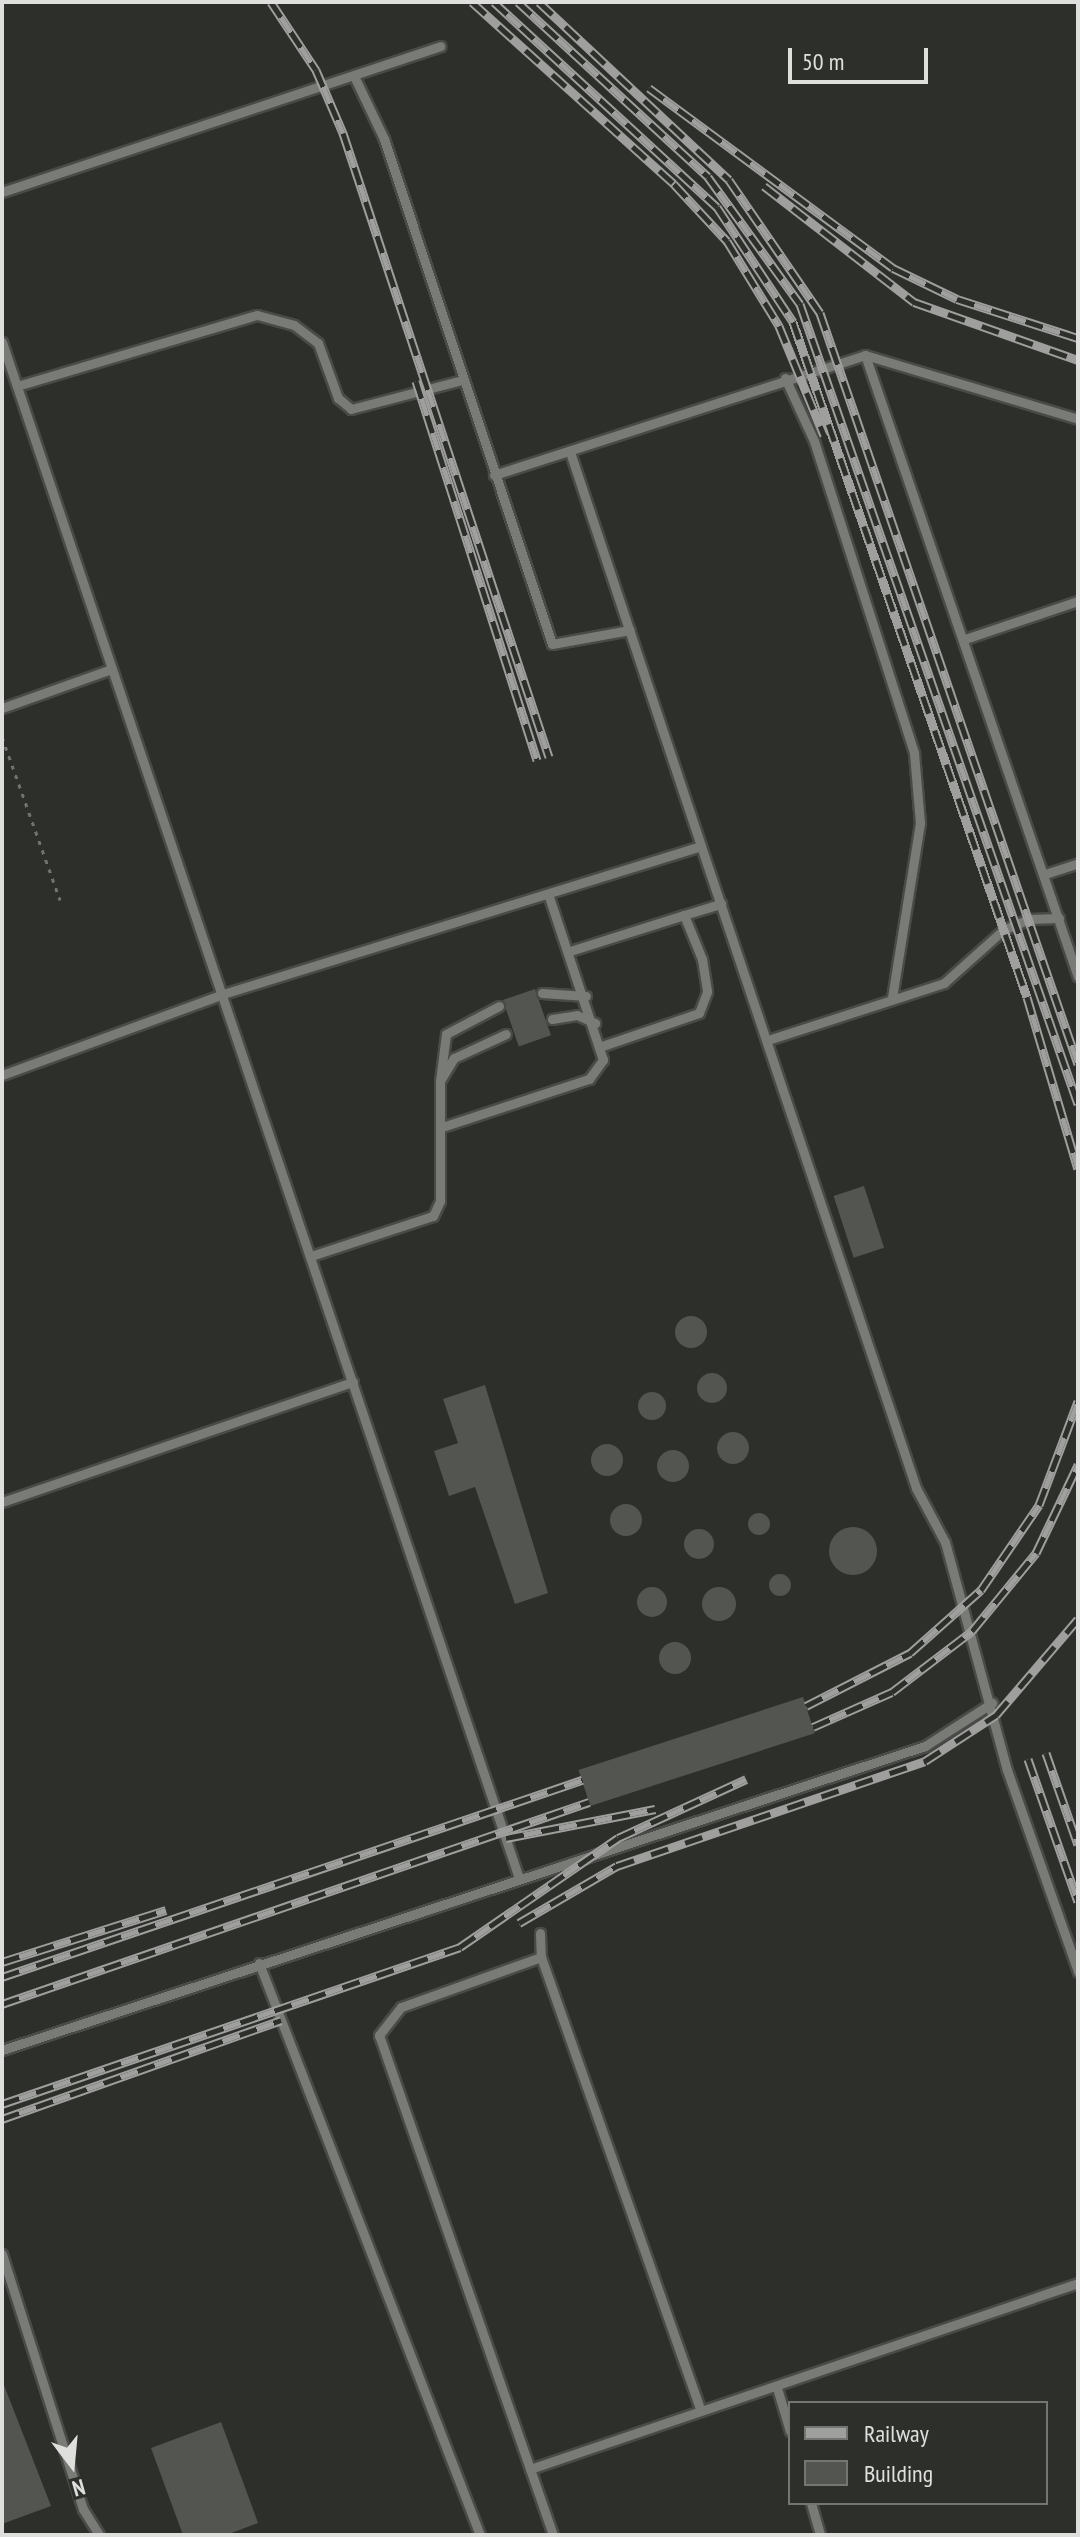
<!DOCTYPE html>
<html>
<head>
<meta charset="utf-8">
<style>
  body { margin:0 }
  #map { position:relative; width:1080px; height:2537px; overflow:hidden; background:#2d2f2b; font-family:"PT Sans Narrow",sans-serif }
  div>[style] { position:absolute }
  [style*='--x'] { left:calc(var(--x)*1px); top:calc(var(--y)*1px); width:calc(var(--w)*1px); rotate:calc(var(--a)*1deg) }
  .building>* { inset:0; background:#535551; transform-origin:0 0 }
  .round { border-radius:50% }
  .path>* { height:3px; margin-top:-1.5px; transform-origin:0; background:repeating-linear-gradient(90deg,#727370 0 4px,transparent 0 10px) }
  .roads { filter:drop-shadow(2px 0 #4a4b48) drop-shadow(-2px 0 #4a4b48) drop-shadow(0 2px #4a4b48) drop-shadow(0 -2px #4a4b48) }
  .lane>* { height:9px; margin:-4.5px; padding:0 4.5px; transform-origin:4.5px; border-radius:4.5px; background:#797b76 }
  .rail>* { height:9px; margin-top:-4.5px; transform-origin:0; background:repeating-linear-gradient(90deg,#2d2f2b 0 18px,#9fa09e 0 36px); box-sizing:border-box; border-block:2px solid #9fa09e }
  span { translate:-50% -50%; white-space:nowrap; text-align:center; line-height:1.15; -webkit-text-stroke:7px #2d2f2b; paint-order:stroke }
  .frame { position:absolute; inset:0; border:4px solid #dfe0de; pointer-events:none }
  .legend { position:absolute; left:788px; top:2401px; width:260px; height:104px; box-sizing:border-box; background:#2d2f2b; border:2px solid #747673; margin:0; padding:10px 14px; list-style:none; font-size:24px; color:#dfe0de }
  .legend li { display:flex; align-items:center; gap:16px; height:40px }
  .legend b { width:40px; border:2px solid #747673 }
  .north { position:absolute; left:32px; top:2425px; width:80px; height:80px; -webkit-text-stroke:6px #2d2f2b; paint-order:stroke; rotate:164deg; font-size:22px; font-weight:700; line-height:32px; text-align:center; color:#dfe0de }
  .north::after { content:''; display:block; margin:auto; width:28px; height:36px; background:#dfe0de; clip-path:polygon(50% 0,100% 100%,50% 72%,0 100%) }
  .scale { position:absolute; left:788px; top:48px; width:140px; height:36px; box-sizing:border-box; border:4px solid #dfe0de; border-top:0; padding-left:10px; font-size:24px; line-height:28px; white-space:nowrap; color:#dfe0de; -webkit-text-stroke:6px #2d2f2b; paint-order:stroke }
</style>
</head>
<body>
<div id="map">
  <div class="building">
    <i style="left:535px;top:989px;width:49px;height:34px;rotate:71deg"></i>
    <i style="left:864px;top:1186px;width:65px;height:32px;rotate:72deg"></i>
    <i class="round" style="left:675px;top:1316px;width:32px;height:32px"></i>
    <i class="round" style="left:697px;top:1373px;width:30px;height:30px"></i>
    <i style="clip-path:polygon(485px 1385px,548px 1593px,515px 1604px,475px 1487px,449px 1496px,434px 1451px,458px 1443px,443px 1399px)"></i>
    <i class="round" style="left:638px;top:1392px;width:28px;height:28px"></i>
    <i class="round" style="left:717px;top:1432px;width:32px;height:32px"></i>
    <i class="round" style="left:591px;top:1444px;width:32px;height:32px"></i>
    <i class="round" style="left:657px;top:1450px;width:32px;height:32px"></i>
    <i class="round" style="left:610px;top:1504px;width:32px;height:32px"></i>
    <i class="round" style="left:748px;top:1513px;width:22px;height:22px"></i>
    <i class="round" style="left:829px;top:1527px;width:48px;height:48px"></i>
    <i class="round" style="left:684px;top:1529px;width:30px;height:30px"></i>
    <i class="round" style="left:769px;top:1574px;width:22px;height:22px"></i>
    <i class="round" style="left:637px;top:1587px;width:30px;height:30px"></i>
    <i class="round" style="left:702px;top:1587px;width:34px;height:34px"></i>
    <i class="round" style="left:659px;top:1642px;width:32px;height:32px"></i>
    <i style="left:803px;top:1697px;width:38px;height:236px;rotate:72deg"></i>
    <i style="clip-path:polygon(2px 2380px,51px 2506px,2px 2524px)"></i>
    <i style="clip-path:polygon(221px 2422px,258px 2523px,226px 2535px,183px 2535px,151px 2448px)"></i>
  </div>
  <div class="path">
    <i style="--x:2;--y:737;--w:173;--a:70.4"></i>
  </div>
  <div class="roads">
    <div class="lane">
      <i style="--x:354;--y:76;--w:70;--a:64.5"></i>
      <i style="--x:384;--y:139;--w:532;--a:71.6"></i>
      <i style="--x:552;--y:644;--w:79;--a:-10.2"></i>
      <i style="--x:2;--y:192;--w:462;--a:-18.4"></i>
      <i style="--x:2;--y:342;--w:1621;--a:71.4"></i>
      <i style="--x:865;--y:355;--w:222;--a:16.7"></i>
      <i style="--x:785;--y:378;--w:69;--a:65.3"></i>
      <i style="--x:814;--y:441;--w:328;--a:72.2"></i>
      <i style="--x:914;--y:753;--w:70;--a:85.1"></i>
      <i style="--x:920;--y:823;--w:177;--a:99.1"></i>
      <i style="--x:17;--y:386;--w:250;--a:-16.5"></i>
      <i style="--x:257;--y:315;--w:38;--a:15"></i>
      <i style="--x:294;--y:325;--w:30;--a:37"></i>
      <i style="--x:318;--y:343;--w:59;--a:70"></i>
      <i style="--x:338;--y:398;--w:17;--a:40"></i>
      <i style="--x:351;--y:409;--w:115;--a:-14.6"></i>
      <i style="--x:570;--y:452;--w:415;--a:71.6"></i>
      <i style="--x:494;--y:475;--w:390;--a:-17.9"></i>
      <i style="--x:865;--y:355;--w:657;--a:71.1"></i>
      <i style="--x:965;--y:639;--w:119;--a:-18.6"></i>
      <i style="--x:2;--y:708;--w:114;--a:-19.6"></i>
      <i style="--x:1045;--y:874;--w:35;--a:-18"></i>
      <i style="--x:684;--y:915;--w:39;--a:-17"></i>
      <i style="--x:570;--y:951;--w:120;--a:-17.5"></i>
      <i style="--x:684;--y:915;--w:48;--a:67.8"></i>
      <i style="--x:702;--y:959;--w:33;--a:81"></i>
      <i style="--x:707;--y:992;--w:22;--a:111"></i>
      <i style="--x:699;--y:1013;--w:102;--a:161.2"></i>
      <i style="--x:542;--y:993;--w:44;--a:3.9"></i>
      <i style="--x:552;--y:1019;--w:25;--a:-9"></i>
      <i style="--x:577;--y:1015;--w:20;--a:24"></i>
      <i style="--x:771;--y:1039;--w:182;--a:-17.9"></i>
      <i style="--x:944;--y:983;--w:79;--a:-41.9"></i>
      <i style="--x:1003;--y:930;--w:28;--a:-23"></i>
      <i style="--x:1029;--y:919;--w:30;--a:-2"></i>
      <i style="--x:2;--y:1075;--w:235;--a:-20.1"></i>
      <i style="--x:223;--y:994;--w:500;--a:-17.2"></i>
      <i style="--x:701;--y:846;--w:677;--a:71.48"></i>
      <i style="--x:916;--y:1488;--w:61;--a:61.8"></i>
      <i style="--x:945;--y:1542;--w:236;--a:74.8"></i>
      <i style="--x:1007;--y:1770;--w:214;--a:70.6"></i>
      <i style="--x:440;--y:1081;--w:47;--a:-82.7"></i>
      <i style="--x:446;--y:1034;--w:60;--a:-27.8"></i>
      <i style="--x:442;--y:1127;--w:155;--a:-18.1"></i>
      <i style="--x:589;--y:1079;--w:24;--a:-54"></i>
      <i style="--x:603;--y:1060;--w:175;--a:-108.3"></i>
      <i style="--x:311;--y:1256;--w:128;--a:-18.2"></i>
      <i style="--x:433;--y:1216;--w:17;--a:-65"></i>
      <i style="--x:440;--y:1201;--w:120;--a:-90"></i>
      <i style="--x:440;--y:1081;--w:27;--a:-59"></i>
      <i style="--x:454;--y:1058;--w:57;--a:-24.8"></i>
      <i style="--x:2;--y:1502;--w:371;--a:-18.9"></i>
      <i style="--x:540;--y:1933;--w:24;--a:88"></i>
      <i style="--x:541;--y:1957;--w:149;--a:160.3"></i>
      <i style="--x:401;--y:2007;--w:36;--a:128"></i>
      <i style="--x:379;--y:2035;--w:529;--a:70.81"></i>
      <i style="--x:541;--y:1957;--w:481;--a:70.6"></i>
      <i style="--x:259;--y:1963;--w:613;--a:68.88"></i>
      <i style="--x:2;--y:2050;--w:972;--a:-18.23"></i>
      <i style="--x:925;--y:1746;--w:80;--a:-32.7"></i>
      <i style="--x:2;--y:2254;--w:268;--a:72.4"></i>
      <i style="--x:83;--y:2509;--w:31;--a:58"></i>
      <i style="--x:777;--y:2388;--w:45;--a:73.2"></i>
      <i style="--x:530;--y:2469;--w:579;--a:-18.75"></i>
      <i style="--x:811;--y:2503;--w:33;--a:74"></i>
    </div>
  </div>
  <div class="rail">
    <i style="--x:271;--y:2;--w:82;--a:56.5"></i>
    <i style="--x:316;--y:70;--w:69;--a:66.8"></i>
    <i style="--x:343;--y:133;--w:657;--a:71.73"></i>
    <i style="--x:472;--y:2;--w:272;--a:42"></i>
    <i style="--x:674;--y:184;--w:78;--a:47.1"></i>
    <i style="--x:727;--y:241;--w:100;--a:58.5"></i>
    <i style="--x:779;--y:326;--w:118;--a:67.6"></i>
    <i style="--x:494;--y:2;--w:303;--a:42.6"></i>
    <i style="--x:717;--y:207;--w:138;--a:56.5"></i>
    <i style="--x:793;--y:322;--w:714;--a:70.88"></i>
    <i style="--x:1027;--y:997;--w:179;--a:73.5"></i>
    <i style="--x:518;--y:2;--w:258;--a:42.6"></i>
    <i style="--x:708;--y:177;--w:157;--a:54.1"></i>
    <i style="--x:800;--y:304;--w:847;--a:70.84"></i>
    <i style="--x:539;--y:2;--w:260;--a:43.1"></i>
    <i style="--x:729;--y:180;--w:161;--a:55.6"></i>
    <i style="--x:820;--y:313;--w:794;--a:71.04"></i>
    <i style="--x:649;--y:88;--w:303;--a:36.4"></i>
    <i style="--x:893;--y:268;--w:71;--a:25.8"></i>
    <i style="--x:957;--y:299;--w:127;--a:17.9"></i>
    <i style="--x:764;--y:186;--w:190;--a:37.7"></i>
    <i style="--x:914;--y:302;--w:174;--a:19.5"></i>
    <i style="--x:416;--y:381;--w:398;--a:72.3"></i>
    <i style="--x:806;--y:1706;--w:117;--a:-27"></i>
    <i style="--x:910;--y:1653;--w:95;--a:-41.6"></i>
    <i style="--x:981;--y:1590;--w:103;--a:-55.7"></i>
    <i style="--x:1039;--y:1505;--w:111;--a:-69.4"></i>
    <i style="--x:813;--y:1727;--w:86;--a:-23.9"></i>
    <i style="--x:892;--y:1692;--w:101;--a:-37.3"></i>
    <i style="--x:972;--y:1631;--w:101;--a:-50.6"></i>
    <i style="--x:1036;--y:1553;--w:98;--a:-64.5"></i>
    <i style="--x:1046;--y:1753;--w:97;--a:70.8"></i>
    <i style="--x:1028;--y:1759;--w:151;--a:70.7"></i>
    <i style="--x:506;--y:1838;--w:152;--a:-11"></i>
    <i style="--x:519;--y:1923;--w:113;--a:-30.2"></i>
    <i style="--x:617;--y:1866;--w:325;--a:-18.8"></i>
    <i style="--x:925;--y:1761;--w:85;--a:-32.9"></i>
    <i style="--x:996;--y:1715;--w:126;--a:-49.5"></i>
    <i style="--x:2;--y:1962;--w:172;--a:-17.6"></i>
    <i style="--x:2;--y:1977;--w:613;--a:-18.76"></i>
    <i style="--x:2;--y:2004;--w:621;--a:-18.99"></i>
    <i style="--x:2;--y:2104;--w:484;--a:-18.9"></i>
    <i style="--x:460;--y:1947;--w:192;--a:-34.6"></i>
    <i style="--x:618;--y:1838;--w:141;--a:-24.7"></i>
    <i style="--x:2;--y:2119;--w:296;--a:-19.5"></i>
  </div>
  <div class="frame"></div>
  <ul class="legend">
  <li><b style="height:10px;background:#9fa09e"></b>Railway</li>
  <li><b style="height:22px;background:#535551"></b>Building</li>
  </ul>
  <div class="north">N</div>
  <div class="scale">50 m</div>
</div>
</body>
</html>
